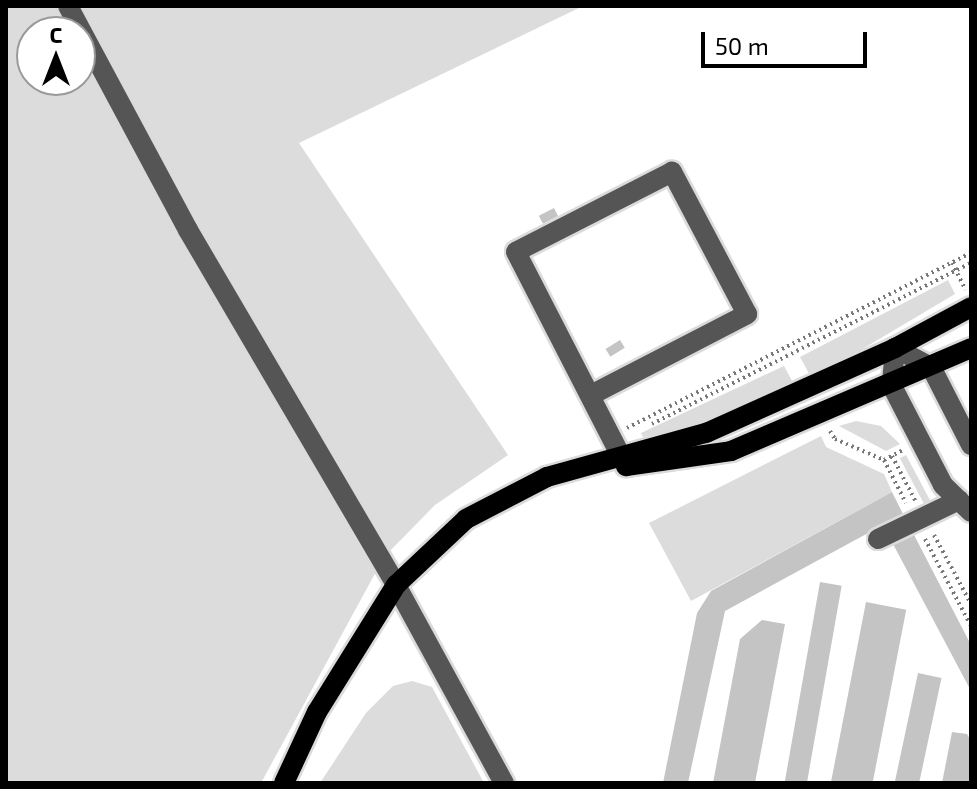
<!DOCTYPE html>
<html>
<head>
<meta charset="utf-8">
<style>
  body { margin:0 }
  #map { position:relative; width:977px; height:789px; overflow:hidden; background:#fff; font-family:"Exo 2",sans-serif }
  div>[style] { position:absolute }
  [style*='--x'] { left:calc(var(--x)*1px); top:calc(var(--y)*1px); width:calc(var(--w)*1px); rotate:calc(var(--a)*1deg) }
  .green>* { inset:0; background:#dcdcdc; transform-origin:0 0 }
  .building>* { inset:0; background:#c4c4c4; transform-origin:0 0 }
  .path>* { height:4px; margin-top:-2px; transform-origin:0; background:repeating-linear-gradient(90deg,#777 0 2px,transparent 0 6px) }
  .roads { filter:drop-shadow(2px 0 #dbdbdb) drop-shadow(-2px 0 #dbdbdb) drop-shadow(0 2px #dbdbdb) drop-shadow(0 -2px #dbdbdb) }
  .minor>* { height:20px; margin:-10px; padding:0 10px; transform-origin:10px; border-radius:10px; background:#555 }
  .major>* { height:20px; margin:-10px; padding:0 10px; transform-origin:10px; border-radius:10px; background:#000 }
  span { translate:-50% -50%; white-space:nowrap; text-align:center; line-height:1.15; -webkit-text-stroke:6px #fff; paint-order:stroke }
  .frame { position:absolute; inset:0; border:8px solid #000; pointer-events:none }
  .north { position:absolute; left:16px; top:16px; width:80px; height:80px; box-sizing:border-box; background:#fff; border:2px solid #999; border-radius:50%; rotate:0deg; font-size:22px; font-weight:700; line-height:32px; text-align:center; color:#000 }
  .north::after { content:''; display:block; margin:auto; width:28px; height:36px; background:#000; clip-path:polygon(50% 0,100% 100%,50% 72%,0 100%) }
  .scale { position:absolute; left:701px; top:32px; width:166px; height:36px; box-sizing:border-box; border:4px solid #000; border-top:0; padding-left:10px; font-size:24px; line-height:28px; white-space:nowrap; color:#000; -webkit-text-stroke:6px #fff; paint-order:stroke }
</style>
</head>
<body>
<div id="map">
  <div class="green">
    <i style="clip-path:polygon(evenodd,6px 6px,583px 6px,299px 143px,508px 455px,435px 505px,384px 557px,261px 783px,6px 783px,6px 6px,32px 32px,80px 32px,80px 80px,32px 80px,32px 32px)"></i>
    <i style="clip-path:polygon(948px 280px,955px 294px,812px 379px,800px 357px)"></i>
    <i style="clip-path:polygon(784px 366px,796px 388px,685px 429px,643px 437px,641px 433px)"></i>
    <i style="clip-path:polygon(856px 421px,881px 426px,900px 444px,886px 451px,839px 426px)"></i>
    <i style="clip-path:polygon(821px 436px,826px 447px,884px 474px,892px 492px,691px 601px,649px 523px)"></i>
    <i style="left:906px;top:455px;width:58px;height:7px;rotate:62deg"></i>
    <i style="clip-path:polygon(412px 681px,432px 687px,484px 783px,320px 783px,366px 713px,393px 686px)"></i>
  </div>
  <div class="building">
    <i style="left:554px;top:208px;width:9px;height:17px;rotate:63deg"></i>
    <i style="left:620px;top:340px;width:9px;height:17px;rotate:58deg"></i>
    <i style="clip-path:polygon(892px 492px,903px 514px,725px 611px,688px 783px,663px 783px,697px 613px,711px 591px)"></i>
    <i style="clip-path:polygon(913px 533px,971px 645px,971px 691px,893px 544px)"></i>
    <i style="left:820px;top:582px;width:22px;height:205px;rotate:10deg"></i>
    <i style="left:866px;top:602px;width:41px;height:185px;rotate:11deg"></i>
    <i style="clip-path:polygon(762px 620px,785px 624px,755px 783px,713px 783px,740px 639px)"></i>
    <i style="left:918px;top:673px;width:24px;height:112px;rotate:12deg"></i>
    <i style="clip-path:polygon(952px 732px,967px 734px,971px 741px,971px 783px,942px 783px)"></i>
  </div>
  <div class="path">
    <i style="--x:952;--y:263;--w:30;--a:63"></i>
    <i style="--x:652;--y:424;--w:357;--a:-26.8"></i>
    <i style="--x:627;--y:428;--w:386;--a:-27"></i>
    <i style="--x:830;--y:431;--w:9;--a:58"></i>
    <i style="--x:835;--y:439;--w:53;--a:23.2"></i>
    <i style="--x:884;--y:460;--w:48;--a:62.9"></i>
    <i style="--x:892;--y:456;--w:50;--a:62.4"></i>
    <i style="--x:884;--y:460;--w:21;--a:-28"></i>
    <i style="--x:934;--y:535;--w:78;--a:61.8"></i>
    <i style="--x:925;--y:539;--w:98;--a:62.1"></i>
  </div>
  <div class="roads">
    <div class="minor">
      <i style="--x:68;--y:6;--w:254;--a:61.8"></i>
      <i style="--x:188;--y:230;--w:411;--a:59.6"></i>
      <i style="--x:396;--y:585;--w:226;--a:61.4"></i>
      <i style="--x:591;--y:395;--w:176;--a:-27.4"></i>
      <i style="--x:747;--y:314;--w:161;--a:-117.8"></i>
      <i style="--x:672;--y:172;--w:175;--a:152.9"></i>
      <i style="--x:516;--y:252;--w:241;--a:62.8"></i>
      <i style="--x:971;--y:445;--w:88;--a:-117.1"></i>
      <i style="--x:931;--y:367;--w:41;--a:-152.2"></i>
      <i style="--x:895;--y:348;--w:38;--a:95"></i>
      <i style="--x:892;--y:386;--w:111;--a:62.7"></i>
      <i style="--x:943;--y:485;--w:39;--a:44"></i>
      <i style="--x:878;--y:539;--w:90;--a:-25.7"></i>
    </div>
    <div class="major">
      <i style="--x:626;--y:466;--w:106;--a:-8.1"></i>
      <i style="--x:731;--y:451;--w:261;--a:-23.2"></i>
      <i style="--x:284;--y:783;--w:78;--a:-65.1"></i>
      <i style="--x:317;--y:712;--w:150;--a:-58.1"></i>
      <i style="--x:396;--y:585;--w:96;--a:-43.3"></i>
      <i style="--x:466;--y:519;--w:91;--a:-27.4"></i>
      <i style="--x:547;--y:477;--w:165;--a:-15.5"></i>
      <i style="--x:706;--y:433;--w:207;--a:-24.2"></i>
      <i style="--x:895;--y:348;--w:86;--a:-28.3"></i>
    </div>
  </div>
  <div class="frame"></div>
  <div class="north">С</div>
  <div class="scale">50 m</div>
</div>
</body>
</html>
